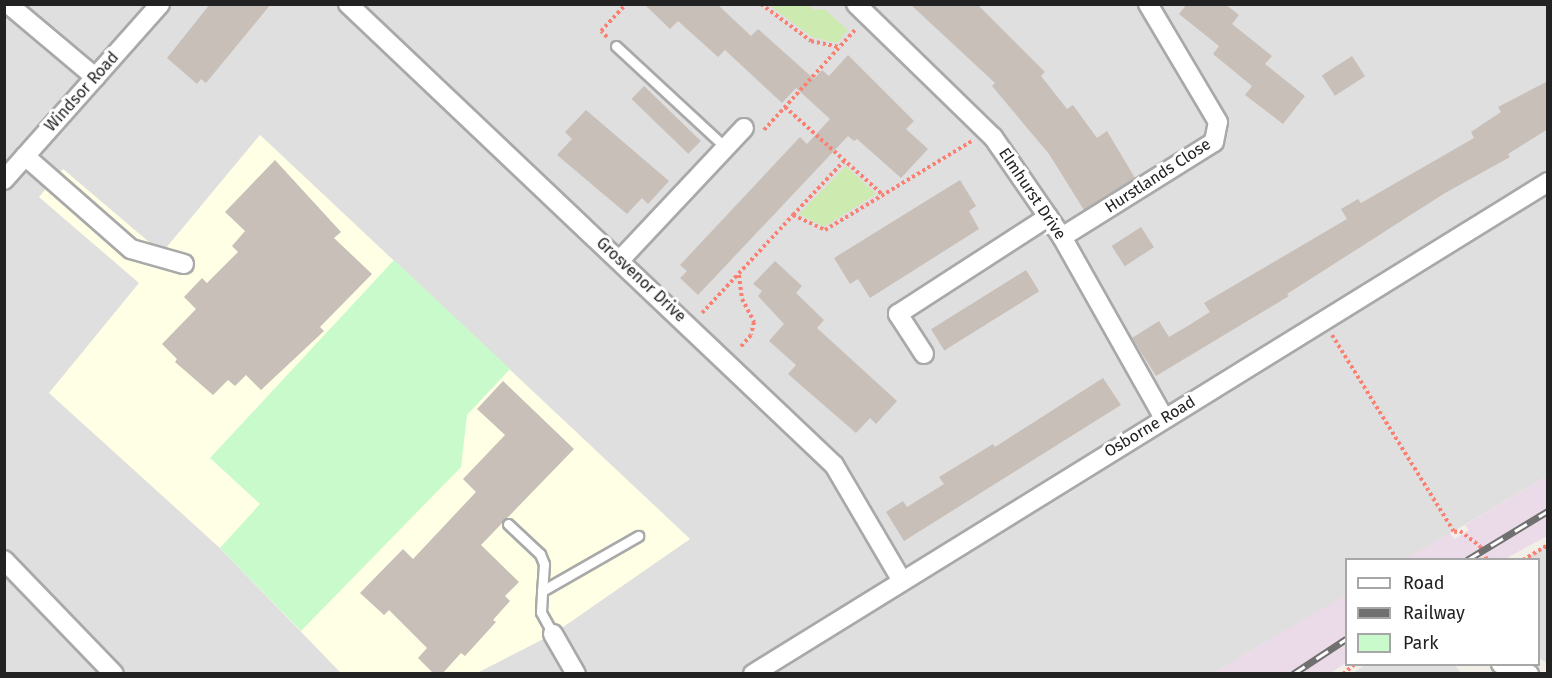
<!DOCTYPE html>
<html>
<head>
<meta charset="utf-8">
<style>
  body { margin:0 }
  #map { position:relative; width:1552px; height:678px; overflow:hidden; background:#f2efe9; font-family:"Fira Sans",sans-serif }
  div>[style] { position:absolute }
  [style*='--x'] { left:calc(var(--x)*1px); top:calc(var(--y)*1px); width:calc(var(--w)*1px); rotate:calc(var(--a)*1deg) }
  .residential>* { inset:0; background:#e0dfdf }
  .industrial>* { inset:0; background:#ebdbe8 }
  .education>* { inset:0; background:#ffffe5 }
  .grass>* { inset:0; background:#cdebb0 }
  .park>* { inset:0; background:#c8facc }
  .building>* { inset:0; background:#c7bfb8; transform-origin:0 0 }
  .path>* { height:4px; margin-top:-2px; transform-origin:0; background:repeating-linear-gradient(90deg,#fa8072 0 3px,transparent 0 6px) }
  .roads { filter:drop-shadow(2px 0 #a9a9a9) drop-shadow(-2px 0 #a9a9a9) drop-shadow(0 2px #a9a9a9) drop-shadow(0 -2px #a9a9a9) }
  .lane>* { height:9px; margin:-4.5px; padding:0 4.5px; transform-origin:4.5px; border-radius:4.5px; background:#fff }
  .street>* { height:18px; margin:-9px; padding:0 9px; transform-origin:9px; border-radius:9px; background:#fff }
  .rail>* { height:7px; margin-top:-3.5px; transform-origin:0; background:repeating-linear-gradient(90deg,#fff 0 14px,#707070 0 28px); box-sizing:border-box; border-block:2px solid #707070 }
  span { translate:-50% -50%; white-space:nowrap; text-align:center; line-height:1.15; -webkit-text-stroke:6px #fff; paint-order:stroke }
  .street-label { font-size:16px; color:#222 }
  .frame { position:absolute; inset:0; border:6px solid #222; pointer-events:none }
  .legend { position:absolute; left:1345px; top:558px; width:195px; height:108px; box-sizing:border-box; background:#fff; border:2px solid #a7a7a7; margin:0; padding:8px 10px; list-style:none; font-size:18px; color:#222 }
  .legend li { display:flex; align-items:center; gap:12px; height:30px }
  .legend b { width:30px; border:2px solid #a7a7a7 }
</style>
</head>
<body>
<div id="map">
  <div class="residential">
    <i style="clip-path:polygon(4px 5px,1547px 5px,1547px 476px,1407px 559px,1346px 560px,1346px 596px,1213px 673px,477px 673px,553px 634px,689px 538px,260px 135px,161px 254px,63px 169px,139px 283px,50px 393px,220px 548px,341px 673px,5px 673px)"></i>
    <i style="clip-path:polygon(1547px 545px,1547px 663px,1539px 658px,1538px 560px,1523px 559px)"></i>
    <i style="clip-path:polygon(1365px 665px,1455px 665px,1461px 673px,1353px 673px)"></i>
  </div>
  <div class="industrial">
    <i style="clip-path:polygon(1547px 476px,1547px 536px,1505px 559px,1406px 559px,1450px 533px,1454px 539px,1461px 535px,1469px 530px,1465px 525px)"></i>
    <i style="clip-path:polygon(1346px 595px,1346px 663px,1330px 673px,1213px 673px)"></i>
  </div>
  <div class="education">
    <i style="clip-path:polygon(260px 135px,690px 539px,553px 634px,477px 673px,341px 673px,220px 548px,49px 393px,139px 283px,39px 197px,63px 169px,162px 253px)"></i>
  </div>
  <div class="grass">
    <i style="clip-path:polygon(769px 5px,808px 5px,814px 10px,824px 9px,848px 30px,837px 43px,812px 37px)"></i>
    <i style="clip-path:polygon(846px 166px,876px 194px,824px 227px,799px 214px)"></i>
  </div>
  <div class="park">
    <i style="clip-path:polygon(394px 260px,510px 369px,467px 415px,461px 467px,301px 631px,220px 548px,260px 504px,210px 458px)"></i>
  </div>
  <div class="building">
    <i style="clip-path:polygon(210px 4px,271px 4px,206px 83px,201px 79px,197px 84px,167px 58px)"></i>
    <i style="clip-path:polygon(644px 4px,717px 4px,751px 36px,758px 29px,814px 79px,822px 70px,829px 76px,848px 55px,914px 121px,906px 129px,928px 149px,901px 178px,857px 139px,854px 141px,848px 136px,698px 295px,680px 278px,687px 271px,680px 265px,800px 137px,807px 144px,830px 119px,796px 88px,782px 103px,725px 50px,718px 57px,678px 21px,670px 29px)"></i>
    <i style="clip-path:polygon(910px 4px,977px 4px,1045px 72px,1041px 76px,1067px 109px,1073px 105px,1097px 138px,1107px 131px,1135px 178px,1084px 210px,1049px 154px,992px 86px,995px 83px)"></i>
    <i style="clip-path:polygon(1187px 4px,1225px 4px,1239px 15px,1232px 24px,1272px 56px,1265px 64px,1305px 96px,1283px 124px,1245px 95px,1252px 86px,1213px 54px,1219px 46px,1179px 14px)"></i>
    <i style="left:1352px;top:56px;width:24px;height:36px;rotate:57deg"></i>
    <i style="clip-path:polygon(1548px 81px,1548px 129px,1508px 154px,1510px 157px,1445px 193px,1287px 294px,1289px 296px,1156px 376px,1132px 338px,1159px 321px,1169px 337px,1186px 327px,1210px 312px,1204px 303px,1347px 219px,1341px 209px,1358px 199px,1361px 203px,1474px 138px,1471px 132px,1501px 112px,1498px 107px)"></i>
    <i style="left:644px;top:86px;width:79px;height:18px;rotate:44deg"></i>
    <i style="clip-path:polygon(586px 110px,669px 181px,648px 204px,642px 198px,627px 214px,557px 155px,572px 139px,565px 132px)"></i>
    <i style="clip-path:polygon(275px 160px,341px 232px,334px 238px,372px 274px,320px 327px,324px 331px,261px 390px,246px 375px,235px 386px,228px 380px,213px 395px,175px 362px,177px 359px,162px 344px,196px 309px,184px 297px,202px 278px,207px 283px,238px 252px,232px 246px,245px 231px,225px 212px)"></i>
    <i style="clip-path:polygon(960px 180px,976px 206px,969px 211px,979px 229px,870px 298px,858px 279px,850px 284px,834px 258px)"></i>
    <i style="left:1141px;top:227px;width:24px;height:35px;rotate:57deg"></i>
    <i style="clip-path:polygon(775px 261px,802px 286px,796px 293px,824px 320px,817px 328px,897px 401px,876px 424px,870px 418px,856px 433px,788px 374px,796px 365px,769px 341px,784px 324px,758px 296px,762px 291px,753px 284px)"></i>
    <i style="left:1026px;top:270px;width:25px;height:112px;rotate:58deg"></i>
    <i style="clip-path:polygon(1103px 378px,1121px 405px,904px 541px,886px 512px,903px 501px,907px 507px,944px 484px,939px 477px,993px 444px,995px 447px)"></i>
    <i style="clip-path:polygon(503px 381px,574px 449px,481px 545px,519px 582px,505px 596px,510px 601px,493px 620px,496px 622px,465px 656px,461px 653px,442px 674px,434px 674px,418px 658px,427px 648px,389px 610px,384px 615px,360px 593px,403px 549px,413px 559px,476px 492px,463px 479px,505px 435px,477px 409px)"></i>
  </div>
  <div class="path">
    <i style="--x:761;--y:4;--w:62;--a:36.5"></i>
    <i style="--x:811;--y:41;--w:30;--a:12"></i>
    <i style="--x:607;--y:37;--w:8;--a:-135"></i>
    <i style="--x:601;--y:31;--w:37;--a:-47"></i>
    <i style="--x:785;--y:107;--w:132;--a:41.9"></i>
    <i style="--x:764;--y:130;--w:137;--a:-47.7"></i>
    <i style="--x:793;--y:215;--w:74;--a:-46.6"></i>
    <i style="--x:739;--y:275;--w:24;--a:83"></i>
    <i style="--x:742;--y:299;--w:26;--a:62"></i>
    <i style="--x:754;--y:322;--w:13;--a:103"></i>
    <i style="--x:751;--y:335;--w:18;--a:131"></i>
    <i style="--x:702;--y:313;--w:134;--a:-47.1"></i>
    <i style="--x:793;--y:215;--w:35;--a:25"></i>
    <i style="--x:825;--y:230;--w:172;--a:-31.2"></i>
    <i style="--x:1332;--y:335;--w:232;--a:58.2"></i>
    <i style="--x:1454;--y:532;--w:6;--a:-9"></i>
    <i style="--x:1460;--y:531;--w:25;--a:37"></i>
    <i style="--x:1480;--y:546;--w:16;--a:63"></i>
    <i style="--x:1523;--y:560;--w:29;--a:-31"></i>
    <i style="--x:1343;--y:674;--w:16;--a:-40"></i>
  </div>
  <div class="roads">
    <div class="lane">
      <i style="--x:616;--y:46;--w:149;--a:42.8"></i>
      <i style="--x:508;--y:524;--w:44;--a:43.2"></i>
      <i style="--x:540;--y:554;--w:11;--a:68"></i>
      <i style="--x:544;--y:564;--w:27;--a:94"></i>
      <i style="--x:553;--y:634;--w:25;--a:-119"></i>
      <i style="--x:541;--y:612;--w:21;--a:-87"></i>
      <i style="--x:542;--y:591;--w:111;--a:-29.8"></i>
    </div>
    <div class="street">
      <i style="--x:8;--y:4;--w:114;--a:40"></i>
      <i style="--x:348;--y:4;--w:670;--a:43.49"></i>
      <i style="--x:834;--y:465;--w:134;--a:59.6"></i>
      <i style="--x:856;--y:4;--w:191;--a:44.2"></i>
      <i style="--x:993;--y:137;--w:121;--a:55.4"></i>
      <i style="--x:1062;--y:237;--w:208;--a:60.6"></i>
      <i style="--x:25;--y:156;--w:141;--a:41.3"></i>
      <i style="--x:131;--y:249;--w:55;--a:15.8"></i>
      <i style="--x:4;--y:180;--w:235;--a:-48.4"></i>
      <i style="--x:1062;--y:237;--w:179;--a:-32"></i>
      <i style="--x:1214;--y:142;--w:20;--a:-79"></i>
      <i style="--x:1218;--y:122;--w:137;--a:-120.7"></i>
      <i style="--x:620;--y:260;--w:181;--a:-46.8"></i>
      <i style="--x:924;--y:354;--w:48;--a:-123"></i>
      <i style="--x:898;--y:314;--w:179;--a:-32.9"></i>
      <i style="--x:4;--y:560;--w:158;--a:46"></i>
      <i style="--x:553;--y:634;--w:46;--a:60.1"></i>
      <i style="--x:1501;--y:664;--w:30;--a:20"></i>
      <i style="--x:753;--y:674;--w:935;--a:-31.75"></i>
    </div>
  </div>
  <div class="rail">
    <i style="--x:1467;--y:560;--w:95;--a:-31.2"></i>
    <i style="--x:1293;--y:674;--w:64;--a:-33.4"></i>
  </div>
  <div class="street-label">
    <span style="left:82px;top:92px;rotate:-48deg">Windsor Road</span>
    <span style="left:1158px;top:176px;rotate:-33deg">Hurstlands Close</span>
    <span style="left:1032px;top:194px;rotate:56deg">Elmhurst Drive</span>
    <span style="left:641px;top:280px;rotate:43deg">Grosvenor Drive</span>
    <span style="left:1150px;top:427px;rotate:-31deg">Osborne Road</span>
  </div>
  <div class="frame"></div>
  <ul class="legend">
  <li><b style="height:8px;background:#fff"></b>Road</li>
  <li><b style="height:8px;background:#707070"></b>Railway</li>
  <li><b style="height:16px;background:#c8facc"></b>Park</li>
  </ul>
</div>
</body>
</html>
